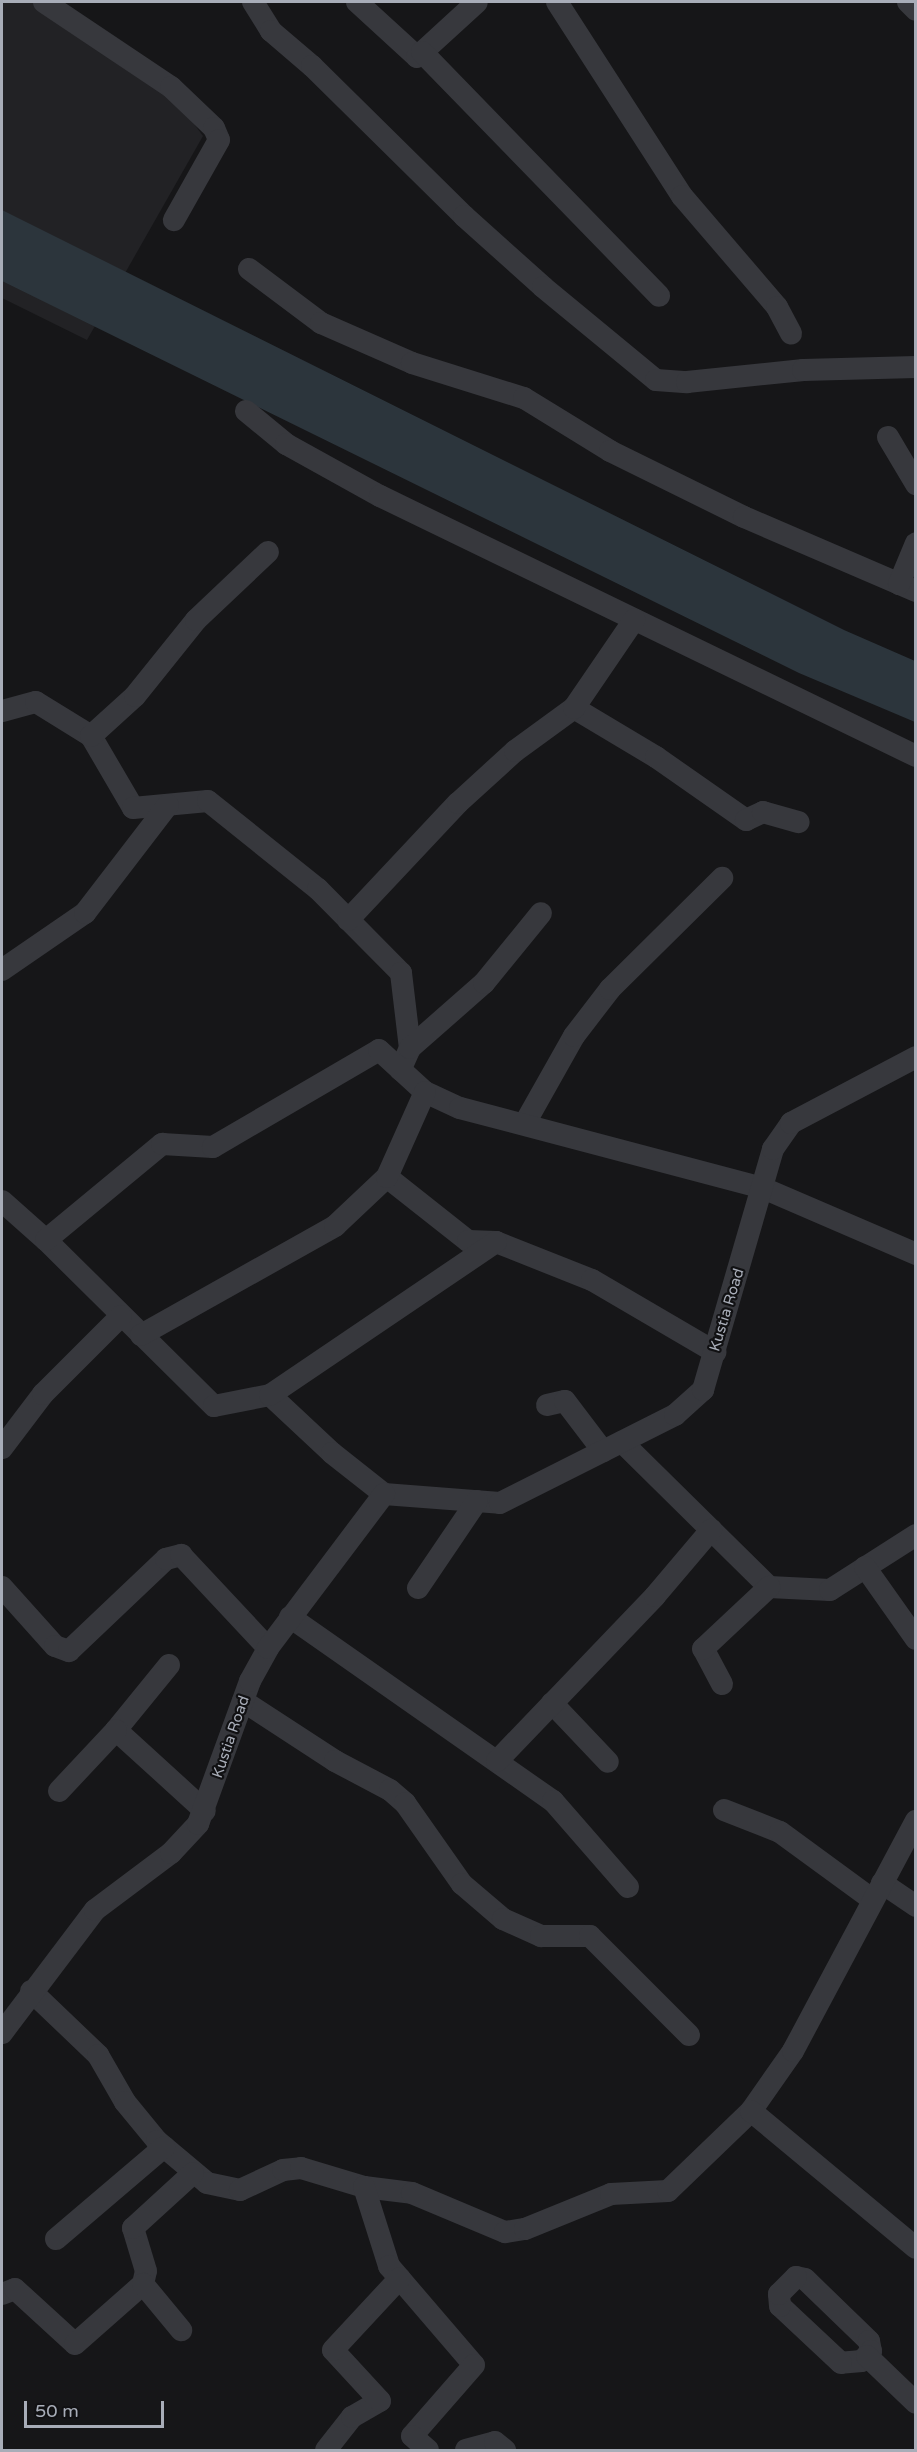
<!DOCTYPE html>
<html>
<head>
<meta charset="utf-8">
<style>
  body { margin:0 }
  #map { position:relative; width:917px; height:2452px; overflow:hidden; background:#161618; font-family:"Varela Round",sans-serif }
  div>[style] { position:absolute }
  [style*='--x'] { left:calc(var(--x)*1px); top:calc(var(--y)*1px); width:calc(var(--w)*1px); rotate:calc(var(--a)*1deg) }
  .built>* { inset:0; background:#222225 }
  .water>* { inset:0; background:#2c353c }
  .minor>* { height:22px; margin:-11px; padding:0 11px; transform-origin:11px; border-radius:11px; background:#37383d }
  span { translate:-50% -50%; white-space:nowrap; text-align:center; line-height:1.15; -webkit-text-stroke:4.5px #111113; paint-order:stroke }
  .street-label { font-size:15px; color:#a8adb8 }
  .frame { position:absolute; inset:0; border:3px solid #a8adb8; pointer-events:none }
  .scale { position:absolute; left:24px; top:2401px; width:140px; height:27px; box-sizing:border-box; border:3px solid #a8adb8; border-top:0; padding-left:8px; font-size:18px; line-height:21px; white-space:nowrap; color:#a8adb8; -webkit-text-stroke:4px #111113; paint-order:stroke }
</style>
</head>
<body>
<div id="map">
  <div class="built">
    <i style="clip-path:polygon(2px 2px,36px 2px,163px 82px,203px 136px,87px 340px,2px 298px)"></i>
  </div>
  <div class="water">
    <i style="clip-path:polygon(2px 210px,844px 630px,915px 661px,915px 722px,799px 673px,2px 281px)"></i>
  </div>
  <div class="minor">
    <i style="--x:44;--y:2;--w:153;--a:33.8"></i>
    <i style="--x:171;--y:87;--w:59;--a:43.6"></i>
    <i style="--x:214;--y:128;--w:13;--a:67"></i>
    <i style="--x:219;--y:140;--w:92;--a:119.4"></i>
    <i style="--x:253;--y:2;--w:34;--a:58"></i>
    <i style="--x:271;--y:31;--w:54;--a:40.5"></i>
    <i style="--x:312;--y:66;--w:214;--a:44.6"></i>
    <i style="--x:464;--y:216;--w:106;--a:41.9"></i>
    <i style="--x:543;--y:287;--w:146;--a:39.5"></i>
    <i style="--x:656;--y:380;--w:31;--a:4"></i>
    <i style="--x:687;--y:382;--w:117;--a:-5.9"></i>
    <i style="--x:803;--y:370;--w:113;--a:-1.5"></i>
    <i style="--x:357;--y:2;--w:81;--a:42.5"></i>
    <i style="--x:417;--y:57;--w:81;--a:-42.5"></i>
    <i style="--x:557;--y:2;--w:231;--a:57.2"></i>
    <i style="--x:682;--y:196;--w:146;--a:49.4"></i>
    <i style="--x:777;--y:307;--w:30;--a:62"></i>
    <i style="--x:908;--y:2;--w:11;--a:45"></i>
    <i style="--x:422;--y:52;--w:340;--a:45.8"></i>
    <i style="--x:249;--y:269;--w:90;--a:36.9"></i>
    <i style="--x:321;--y:323;--w:99;--a:23.7"></i>
    <i style="--x:412;--y:363;--w:117;--a:17.4"></i>
    <i style="--x:524;--y:398;--w:101;--a:31.6"></i>
    <i style="--x:610;--y:451;--w:149;--a:26.2"></i>
    <i style="--x:744;--y:517;--w:187;--a:23.3"></i>
    <i style="--x:246;--y:411;--w:52;--a:39.5"></i>
    <i style="--x:286;--y:444;--w:107;--a:29"></i>
    <i style="--x:380;--y:496;--w:596;--a:25.88"></i>
    <i style="--x:888;--y:437;--w:55;--a:59.2"></i>
    <i style="--x:899;--y:584;--w:44;--a:-67.5"></i>
    <i style="--x:574;--y:708;--w:96;--a:30.9"></i>
    <i style="--x:656;--y:757;--w:110;--a:35"></i>
    <i style="--x:746;--y:820;--w:19;--a:-25"></i>
    <i style="--x:763;--y:812;--w:37;--a:16"></i>
    <i style="--x:2;--y:711;--w:35;--a:-15"></i>
    <i style="--x:36;--y:702;--w:65;--a:31.7"></i>
    <i style="--x:91;--y:736;--w:83;--a:59.7"></i>
    <i style="--x:133;--y:808;--w:75;--a:-5.3"></i>
    <i style="--x:208;--y:801;--w:141;--a:38.7"></i>
    <i style="--x:318;--y:889;--w:118;--a:45.3"></i>
    <i style="--x:401;--y:973;--w:76;--a:83.2"></i>
    <i style="--x:410;--y:1048;--w:24;--a:114"></i>
    <i style="--x:91;--y:736;--w:59;--a:-42.3"></i>
    <i style="--x:135;--y:696;--w:97;--a:-51.2"></i>
    <i style="--x:196;--y:620;--w:99;--a:-43.4"></i>
    <i style="--x:348;--y:920;--w:161;--a:-46.8"></i>
    <i style="--x:458;--y:803;--w:77;--a:-42.4"></i>
    <i style="--x:515;--y:751;--w:73;--a:-36.1"></i>
    <i style="--x:574;--y:708;--w:107;--a:-55.7"></i>
    <i style="--x:2;--y:970;--w:101;--a:-34.5"></i>
    <i style="--x:85;--y:913;--w:136;--a:-52.5"></i>
    <i style="--x:410;--y:1048;--w:98;--a:-41.3"></i>
    <i style="--x:484;--y:983;--w:90;--a:-50.8"></i>
    <i style="--x:525;--y:1123;--w:100;--a:-60.6"></i>
    <i style="--x:574;--y:1036;--w:59;--a:-52.5"></i>
    <i style="--x:610;--y:989;--w:158;--a:-44.7"></i>
    <i style="--x:387;--y:1177;--w:103;--a:38.3"></i>
    <i style="--x:468;--y:1241;--w:28;--a:2"></i>
    <i style="--x:496;--y:1242;--w:103;--a:21.6"></i>
    <i style="--x:592;--y:1280;--w:143;--a:30.3"></i>
    <i style="--x:2;--y:1201;--w:59;--a:41.6"></i>
    <i style="--x:46;--y:1240;--w:236;--a:44.7"></i>
    <i style="--x:214;--y:1406;--w:57;--a:-11.1"></i>
    <i style="--x:270;--y:1395;--w:85;--a:43.1"></i>
    <i style="--x:332;--y:1453;--w:66;--a:38.3"></i>
    <i style="--x:46;--y:1240;--w:151;--a:-39.6"></i>
    <i style="--x:162;--y:1144;--w:51;--a:3.4"></i>
    <i style="--x:213;--y:1147;--w:192;--a:-30.3"></i>
    <i style="--x:379;--y:1050;--w:62;--a:42.4"></i>
    <i style="--x:425;--y:1092;--w:38;--a:25"></i>
    <i style="--x:460;--y:1108;--w:313;--a:14.8"></i>
    <i style="--x:763;--y:1188;--w:167;--a:23.3"></i>
    <i style="--x:141;--y:1335;--w:223;--a:-29.3"></i>
    <i style="--x:335;--y:1226;--w:71;--a:-43.3"></i>
    <i style="--x:387;--y:1177;--w:93;--a:-65.9"></i>
    <i style="--x:270;--y:1395;--w:273;--a:-34.1"></i>
    <i style="--x:547;--y:1405;--w:18;--a:-13"></i>
    <i style="--x:565;--y:1401;--w:63;--a:52.8"></i>
    <i style="--x:622;--y:1442;--w:206;--a:44.6"></i>
    <i style="--x:769;--y:1587;--w:61;--a:2.8"></i>
    <i style="--x:830;--y:1590;--w:102;--a:-32.6"></i>
    <i style="--x:2;--y:1448;--w:68;--a:-52.8"></i>
    <i style="--x:43;--y:1394;--w:110;--a:-45"></i>
    <i style="--x:384;--y:1494;--w:116;--a:4.4"></i>
    <i style="--x:500;--y:1503;--w:196;--a:-26.7"></i>
    <i style="--x:675;--y:1415;--w:38;--a:-42"></i>
    <i style="--x:703;--y:1390;--w:251;--a:-73.8"></i>
    <i style="--x:773;--y:1149;--w:32;--a:-55"></i>
    <i style="--x:791;--y:1123;--w:141;--a:-27.8"></i>
    <i style="--x:865;--y:1567;--w:88;--a:54.7"></i>
    <i style="--x:2;--y:1587;--w:79;--a:48.1"></i>
    <i style="--x:55;--y:1646;--w:15;--a:20"></i>
    <i style="--x:69;--y:1651;--w:134;--a:-43.5"></i>
    <i style="--x:166;--y:1559;--w:16;--a:-15"></i>
    <i style="--x:181;--y:1555;--w:127;--a:46.9"></i>
    <i style="--x:418;--y:1588;--w:105;--a:-55.9"></i>
    <i style="--x:290;--y:1617;--w:321;--a:35"></i>
    <i style="--x:553;--y:1801;--w:114;--a:48.9"></i>
    <i style="--x:169;--y:1665;--w:84;--a:129.2"></i>
    <i style="--x:116;--y:1730;--w:120;--a:42.3"></i>
    <i style="--x:722;--y:1684;--w:40;--a:-118"></i>
    <i style="--x:703;--y:1649;--w:91;--a:-43.2"></i>
    <i style="--x:243;--y:1701;--w:110;--a:33.1"></i>
    <i style="--x:335;--y:1761;--w:62;--a:27.8"></i>
    <i style="--x:390;--y:1790;--w:20;--a:41"></i>
    <i style="--x:405;--y:1803;--w:99;--a:54.9"></i>
    <i style="--x:462;--y:1884;--w:54;--a:40.5"></i>
    <i style="--x:503;--y:1919;--w:42;--a:24.1"></i>
    <i style="--x:541;--y:1936;--w:49;--a:0"></i>
    <i style="--x:590;--y:1936;--w:140;--a:45"></i>
    <i style="--x:552;--y:1703;--w:81;--a:46.5"></i>
    <i style="--x:497;--y:1761;--w:228;--a:-46.2"></i>
    <i style="--x:655;--y:1596;--w:87;--a:-49.7"></i>
    <i style="--x:59;--y:1791;--w:83;--a:-46.9"></i>
    <i style="--x:724;--y:1810;--w:60;--a:21.4"></i>
    <i style="--x:780;--y:1832;--w:115;--a:36.2"></i>
    <i style="--x:882;--y:1883;--w:41;--a:34.1"></i>
    <i style="--x:31;--y:1991;--w:93;--a:43.7"></i>
    <i style="--x:98;--y:2055;--w:54;--a:60.1"></i>
    <i style="--x:125;--y:2102;--w:50;--a:50.6"></i>
    <i style="--x:157;--y:2141;--w:65;--a:40"></i>
    <i style="--x:207;--y:2183;--w:34;--a:12"></i>
    <i style="--x:240;--y:2190;--w:47;--a:-24.9"></i>
    <i style="--x:283;--y:2170;--w:18;--a:-6"></i>
    <i style="--x:301;--y:2168;--w:66;--a:16.8"></i>
    <i style="--x:364;--y:2187;--w:48;--a:7.1"></i>
    <i style="--x:412;--y:2193;--w:101;--a:22.8"></i>
    <i style="--x:505;--y:2232;--w:20;--a:-9"></i>
    <i style="--x:525;--y:2229;--w:93;--a:-22.1"></i>
    <i style="--x:611;--y:2194;--w:57;--a:-3"></i>
    <i style="--x:668;--y:2191;--w:115;--a:-43.9"></i>
    <i style="--x:751;--y:2111;--w:73;--a:-55"></i>
    <i style="--x:793;--y:2051;--w:261;--a:-61.9"></i>
    <i style="--x:2;--y:2033;--w:154;--a:-52.9"></i>
    <i style="--x:95;--y:1910;--w:95;--a:-36.9"></i>
    <i style="--x:171;--y:1853;--w:40;--a:-47"></i>
    <i style="--x:198;--y:1824;--w:152;--a:-70"></i>
    <i style="--x:250;--y:1681;--w:38;--a:-61"></i>
    <i style="--x:268;--y:1648;--w:193;--a:-53"></i>
    <i style="--x:751;--y:2111;--w:214;--a:39.7"></i>
    <i style="--x:364;--y:2187;--w:83;--a:72.4"></i>
    <i style="--x:389;--y:2266;--w:130;--a:49.4"></i>
    <i style="--x:474;--y:2365;--w:94;--a:131.1"></i>
    <i style="--x:412;--y:2436;--w:21;--a:41"></i>
    <i style="--x:56;--y:2239;--w:142;--a:-40.4"></i>
    <i style="--x:796;--y:2277;--w:9;--a:13"></i>
    <i style="--x:805;--y:2279;--w:89;--a:44.1"></i>
    <i style="--x:869;--y:2341;--w:10;--a:79"></i>
    <i style="--x:871;--y:2351;--w:13;--a:132"></i>
    <i style="--x:862;--y:2361;--w:21;--a:175"></i>
    <i style="--x:841;--y:2363;--w:83;--a:-136.9"></i>
    <i style="--x:780;--y:2306;--w:12;--a:-95"></i>
    <i style="--x:779;--y:2294;--w:24;--a:-45"></i>
    <i style="--x:143;--y:2284;--w:13;--a:-77"></i>
    <i style="--x:146;--y:2271;--w:45;--a:-106.8"></i>
    <i style="--x:133;--y:2228;--w:81;--a:-42.5"></i>
    <i style="--x:2;--y:2294;--w:14;--a:-21"></i>
    <i style="--x:15;--y:2289;--w:81;--a:42.5"></i>
    <i style="--x:75;--y:2344;--w:91;--a:-41.4"></i>
    <i style="--x:143;--y:2284;--w:60;--a:50.4"></i>
    <i style="--x:867;--y:2356;--w:68;--a:43.8"></i>
    <i style="--x:326;--y:2450;--w:42;--a:-51.8"></i>
    <i style="--x:352;--y:2417;--w:32;--a:-30"></i>
    <i style="--x:380;--y:2401;--w:69;--a:-132.7"></i>
    <i style="--x:333;--y:2350;--w:98;--a:-47.1"></i>
    <i style="--x:466;--y:2450;--w:30;--a:-15"></i>
    <i style="--x:495;--y:2442;--w:13;--a:39"></i>
  </div>
  <div class="street-label">
    <span style="left:727px;top:1310px;rotate:-73deg">Kustia Road</span>
    <span style="left:231px;top:1737px;rotate:-71deg">Kustia Road</span>
  </div>
  <div class="frame"></div>
  <div class="scale">50 m</div>
</div>
</body>
</html>
